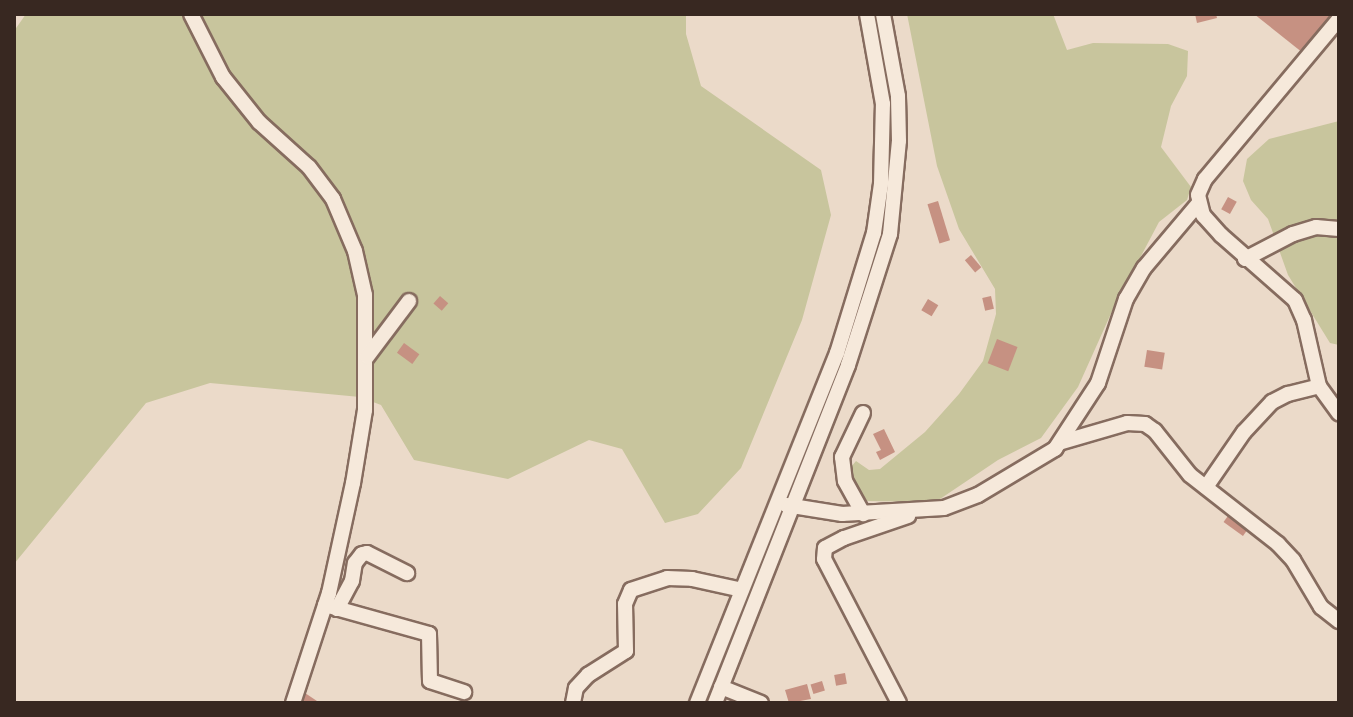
<!DOCTYPE html>
<html>
<head>
<meta charset="utf-8">
<style>
  body { margin:0 }
  #map { position:relative; width:1353px; height:717px; overflow:hidden; background:#ebdac9; font-family:"Libre Baskerville",serif }
  div>[style] { position:absolute }
  [style*='--x'] { left:calc(var(--x)*1px); top:calc(var(--y)*1px); width:calc(var(--w)*1px); rotate:calc(var(--a)*1deg) }
  .green>* { inset:0; background:#c8c59d }
  .building>* { inset:0; background:#c69182; transform-origin:0 0 }
  .roads { filter:drop-shadow(2px 0 #866c5f) drop-shadow(-2px 0 #866c5f) drop-shadow(0 2px #866c5f) drop-shadow(0 -2px #866c5f) }
  .minor>* { height:14px; margin:-7px; padding:0 7px; transform-origin:7px; border-radius:7px; background:#f6e9db }
  span { translate:-50% -50%; white-space:nowrap; text-align:center; line-height:1.15; -webkit-text-stroke:7px #f3e6d8; paint-order:stroke }
  .frame { position:absolute; inset:0; border:16px solid #382821; pointer-events:none }
</style>
</head>
<body>
<div id="map">
  <div class="green">
    <i style="clip-path:polygon(26px 14px,686px 14px,686px 34px,701px 86px,821px 170px,831px 215px,802px 320px,741px 468px,698px 514px,665px 523px,622px 449px,589px 440px,508px 479px,414px 460px,381px 405px,360px 397px,210px 383px,146px 403px,14px 564px,14px 31px)"></i>
    <i style="clip-path:polygon(907px 14px,1053px 14px,1067px 50px,1093px 43px,1168px 44px,1188px 51px,1187px 76px,1171px 106px,1161px 147px,1191px 187px,1187px 200px,1159px 222px,1113px 309px,1078px 387px,1041px 438px,998px 460px,940px 499px,928px 502px,867px 501px,856px 486px,851px 467px,856px 461px,869px 470px,880px 469px,925px 432px,959px 394px,983px 361px,996px 314px,995px 289px,959px 229px,937px 166px)"></i>
    <i style="clip-path:polygon(1339px 121px,1339px 345px,1330px 343px,1288px 275px,1268px 219px,1251px 200px,1243px 181px,1247px 159px,1269px 139px)"></i>
  </div>
  <div class="building">
    <i style="clip-path:polygon(1195px 14px,1216px 14px,1217px 18px,1197px 23px)"></i>
    <i style="clip-path:polygon(1254px 14px,1334px 14px,1303px 53px)"></i>
    <i style="left:1228px;top:197px;width:10px;height:14px;rotate:29deg"></i>
    <i style="left:938px;top:201px;width:41px;height:11px;rotate:73deg"></i>
    <i style="left:971px;top:255px;width:16px;height:8px;rotate:50deg"></i>
    <i style="left:440px;top:296px;width:11px;height:10px;rotate:41deg"></i>
    <i style="left:991px;top:296px;width:13px;height:9px;rotate:77deg"></i>
    <i style="left:928px;top:299px;width:12px;height:13px;rotate:31deg"></i>
    <i style="left:997px;top:339px;width:22px;height:26px;rotate:21deg"></i>
    <i style="left:404px;top:343px;width:19px;height:12px;rotate:36deg"></i>
    <i style="left:1147px;top:350px;width:18px;height:17px;rotate:9deg"></i>
    <i style="clip-path:polygon(884px 429px,895px 452px,880px 460px,876px 452px,881px 450px,873px 434px)"></i>
    <i style="left:1230px;top:513px;width:24px;height:11px;rotate:36deg"></i>
    <i style="left:845px;top:673px;width:11px;height:11px;rotate:80deg"></i>
    <i style="left:822px;top:681px;width:10px;height:12px;rotate:73deg"></i>
    <i style="clip-path:polygon(807px 684px,811px 699px,789px 703px,785px 690px)"></i>
    <i style="clip-path:polygon(305px 693px,320px 703px,298px 703px)"></i>
  </div>
  <div class="roads">
    <div class="minor">
      <i style="--x:191;--y:14;--w:71;--a:63.1"></i>
      <i style="--x:223;--y:77;--w:58;--a:51.3"></i>
      <i style="--x:259;--y:122;--w:67;--a:42"></i>
      <i style="--x:309;--y:167;--w:40;--a:53"></i>
      <i style="--x:333;--y:199;--w:56;--a:67.1"></i>
      <i style="--x:355;--y:251;--w:45;--a:77.2"></i>
      <i style="--x:365;--y:295;--w:115;--a:90"></i>
      <i style="--x:365;--y:410;--w:74;--a:99.3"></i>
      <i style="--x:353;--y:483;--w:113;--a:102.3"></i>
      <i style="--x:329;--y:593;--w:116;--a:108.1"></i>
      <i style="--x:1339;--y:19;--w:209;--a:129.9"></i>
      <i style="--x:1205;--y:179;--w:17;--a:114"></i>
      <i style="--x:1198;--y:195;--w:21;--a:76"></i>
      <i style="--x:1203;--y:215;--w:27;--a:48"></i>
      <i style="--x:1221;--y:235;--w:98;--a:41.3"></i>
      <i style="--x:1295;--y:300;--w:22;--a:66"></i>
      <i style="--x:1304;--y:320;--w:68;--a:77.2"></i>
      <i style="--x:1319;--y:386;--w:34;--a:54"></i>
      <i style="--x:1245;--y:259;--w:54;--a:-27.5"></i>
      <i style="--x:1293;--y:234;--w:24;--a:-17"></i>
      <i style="--x:1316;--y:227;--w:23;--a:5"></i>
      <i style="--x:367;--y:357;--w:70;--a:-53.1"></i>
      <i style="--x:863;--y:413;--w:49;--a:115.5"></i>
      <i style="--x:842;--y:457;--w:24;--a:83"></i>
      <i style="--x:845;--y:481;--w:38;--a:61"></i>
      <i style="--x:1062;--y:442;--w:68;--a:-16.3"></i>
      <i style="--x:1127;--y:423;--w:18;--a:3"></i>
      <i style="--x:1145;--y:424;--w:12;--a:35"></i>
      <i style="--x:1155;--y:431;--w:56;--a:51.5"></i>
      <i style="--x:1190;--y:475;--w:112;--a:38.1"></i>
      <i style="--x:1278;--y:544;--w:22;--a:47"></i>
      <i style="--x:1293;--y:560;--w:55;--a:59.2"></i>
      <i style="--x:1321;--y:607;--w:23;--a:38"></i>
      <i style="--x:1206;--y:487;--w:67;--a:-55.4"></i>
      <i style="--x:1244;--y:432;--w:41;--a:-47"></i>
      <i style="--x:1272;--y:402;--w:18;--a:-27"></i>
      <i style="--x:1288;--y:394;--w:32;--a:-14"></i>
      <i style="--x:786;--y:505;--w:57;--a:9.1"></i>
      <i style="--x:842;--y:514;--w:102;--a:-3.4"></i>
      <i style="--x:944;--y:508;--w:36;--a:-21"></i>
      <i style="--x:978;--y:495;--w:90;--a:-30.9"></i>
      <i style="--x:1055;--y:449;--w:79;--a:-56.9"></i>
      <i style="--x:1098;--y:383;--w:89;--a:-71.6"></i>
      <i style="--x:1126;--y:299;--w:36;--a:-60"></i>
      <i style="--x:1144;--y:268;--w:85;--a:-49.8"></i>
      <i style="--x:325;--y:605;--w:108;--a:15.6"></i>
      <i style="--x:429;--y:634;--w:47;--a:88.8"></i>
      <i style="--x:430;--y:681;--w:36;--a:18"></i>
      <i style="--x:337;--y:609;--w:32;--a:-62"></i>
      <i style="--x:352;--y:581;--w:18;--a:-81"></i>
      <i style="--x:355;--y:563;--w:11;--a:-52"></i>
      <i style="--x:362;--y:554;--w:5;--a:-11"></i>
      <i style="--x:367;--y:553;--w:45;--a:26.6"></i>
      <i style="--x:721;--y:687;--w:43;--a:21.8"></i>
      <i style="--x:573;--y:703;--w:15;--a:-79"></i>
      <i style="--x:576;--y:688;--w:18;--a:-47"></i>
      <i style="--x:588;--y:675;--w:45;--a:-32.3"></i>
      <i style="--x:626;--y:651;--w:47;--a:-91.2"></i>
      <i style="--x:625;--y:604;--w:15;--a:-67"></i>
      <i style="--x:631;--y:590;--w:38;--a:-18"></i>
      <i style="--x:667;--y:578;--w:25;--a:2"></i>
      <i style="--x:692;--y:579;--w:51;--a:12.4"></i>
      <i style="--x:697;--y:703;--w:377;--a:-68.2"></i>
      <i style="--x:837;--y:353;--w:126;--a:-72.9"></i>
      <i style="--x:874;--y:233;--w:49;--a:-81.9"></i>
      <i style="--x:881;--y:184;--w:80;--a:-88.6"></i>
      <i style="--x:883;--y:104;--w:91;--a:-100.1"></i>
      <i style="--x:715;--y:703;--w:363;--a:-68.5"></i>
      <i style="--x:848;--y:365;--w:138;--a:-72.2"></i>
      <i style="--x:890;--y:234;--w:93;--a:-84.5"></i>
      <i style="--x:899;--y:141;--w:45;--a:-91.3"></i>
      <i style="--x:898;--y:96;--w:83;--a:-100.4"></i>
      <i style="--x:899;--y:703;--w:162;--a:-117.5"></i>
      <i style="--x:824;--y:559;--w:11;--a:-85"></i>
      <i style="--x:825;--y:548;--w:21;--a:-28"></i>
      <i style="--x:844;--y:538;--w:68;--a:-19"></i>
    </div>
  </div>
  <div class="frame"></div>
</div>
</body>
</html>
